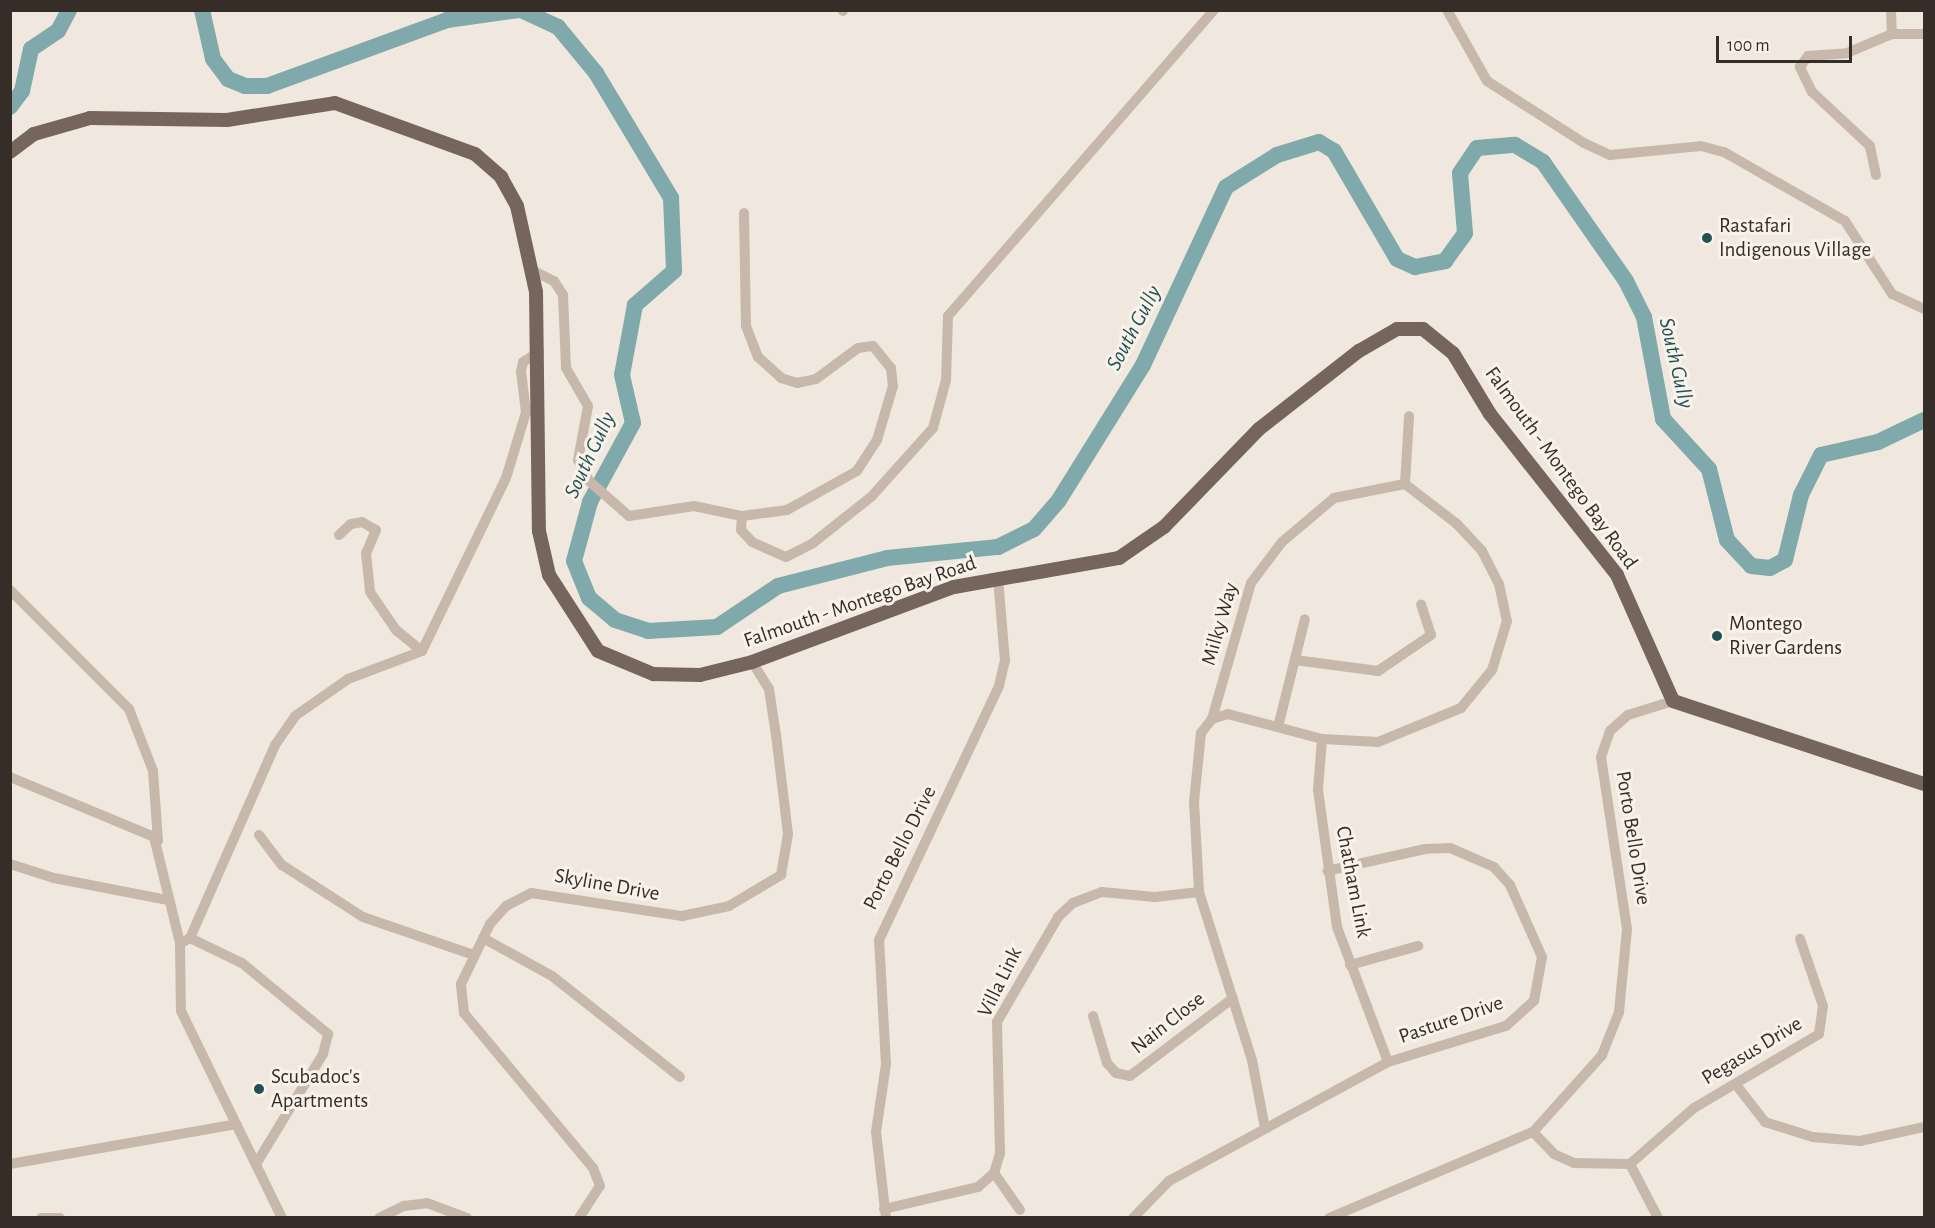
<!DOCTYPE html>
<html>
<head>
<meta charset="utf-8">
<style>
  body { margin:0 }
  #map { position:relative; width:1935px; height:1228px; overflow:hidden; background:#f0e8de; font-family:"Alegreya Sans",sans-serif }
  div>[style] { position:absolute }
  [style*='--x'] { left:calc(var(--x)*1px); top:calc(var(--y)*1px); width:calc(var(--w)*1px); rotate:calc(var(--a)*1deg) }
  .river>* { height:16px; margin:-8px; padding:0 8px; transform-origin:8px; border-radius:8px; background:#7fa9ab }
  .minor>* { height:10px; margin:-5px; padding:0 5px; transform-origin:5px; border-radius:5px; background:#c8b8ab }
  .major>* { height:14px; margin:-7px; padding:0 7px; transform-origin:7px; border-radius:7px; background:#76655c }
  .dots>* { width:16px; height:16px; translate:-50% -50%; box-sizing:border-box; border:3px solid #f8f2ea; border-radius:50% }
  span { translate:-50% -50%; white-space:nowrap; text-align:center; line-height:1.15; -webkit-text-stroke:6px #f8f2ea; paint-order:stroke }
  .poi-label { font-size:21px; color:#362d29 }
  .left { translate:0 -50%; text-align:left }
  .street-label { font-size:21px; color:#362d29 }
  .water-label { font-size:22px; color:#225154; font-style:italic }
  .frame { position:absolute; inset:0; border:12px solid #362d29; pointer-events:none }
  .scale { position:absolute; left:1716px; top:36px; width:136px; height:27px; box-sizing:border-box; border:3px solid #362d29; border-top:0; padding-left:8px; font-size:18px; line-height:21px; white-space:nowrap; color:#362d29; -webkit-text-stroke:4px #f8f2ea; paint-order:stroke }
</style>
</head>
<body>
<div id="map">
  <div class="river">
    <i style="--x:202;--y:10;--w:50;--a:77.3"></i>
    <i style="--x:213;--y:59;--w:25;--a:53"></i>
    <i style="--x:228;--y:79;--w:18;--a:22"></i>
    <i style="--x:245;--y:86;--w:22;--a:0"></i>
    <i style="--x:267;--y:86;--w:192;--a:-20.1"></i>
    <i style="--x:447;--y:20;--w:73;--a:-7.9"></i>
    <i style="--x:521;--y:10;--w:41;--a:24.7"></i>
    <i style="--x:558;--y:27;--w:60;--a:50.4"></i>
    <i style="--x:596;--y:73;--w:146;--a:59"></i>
    <i style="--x:671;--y:198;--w:73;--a:87.6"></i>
    <i style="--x:674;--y:271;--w:52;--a:138.9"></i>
    <i style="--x:635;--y:305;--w:71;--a:100.5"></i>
    <i style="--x:622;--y:375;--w:49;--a:77.1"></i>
    <i style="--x:633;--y:423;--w:90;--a:118.6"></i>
    <i style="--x:590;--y:502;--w:61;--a:105.2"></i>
    <i style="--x:574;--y:561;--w:40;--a:68"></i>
    <i style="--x:589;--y:598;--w:34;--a:40"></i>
    <i style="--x:615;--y:620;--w:35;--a:18"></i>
    <i style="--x:648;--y:631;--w:69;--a:-3.3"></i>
    <i style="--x:717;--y:627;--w:73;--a:-33.9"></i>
    <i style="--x:778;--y:586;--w:113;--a:-14.4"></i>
    <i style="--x:887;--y:558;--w:112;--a:-5.7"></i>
    <i style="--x:998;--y:547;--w:40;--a:-26.6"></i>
    <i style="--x:1034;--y:529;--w:38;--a:-49"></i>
    <i style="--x:1059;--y:500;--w:159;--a:-58.1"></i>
    <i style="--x:1143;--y:365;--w:196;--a:-65"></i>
    <i style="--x:1226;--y:187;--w:60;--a:-32.1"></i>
    <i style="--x:1277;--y:155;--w:44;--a:-17.2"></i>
    <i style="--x:1319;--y:142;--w:17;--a:31"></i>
    <i style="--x:1334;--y:151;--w:125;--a:59.7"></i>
    <i style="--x:1397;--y:259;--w:20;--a:24"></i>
    <i style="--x:1415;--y:267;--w:31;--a:-11"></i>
    <i style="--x:1445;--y:261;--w:34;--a:-54"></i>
    <i style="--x:1465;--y:233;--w:60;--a:-94.8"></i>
    <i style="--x:1460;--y:173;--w:30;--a:-56"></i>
    <i style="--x:1477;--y:148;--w:38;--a:-5"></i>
    <i style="--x:1515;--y:145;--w:33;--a:31"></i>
    <i style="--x:1543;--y:162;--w:145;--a:55.1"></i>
    <i style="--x:1626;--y:281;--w:40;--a:63.4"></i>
    <i style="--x:1644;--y:317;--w:104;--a:79.4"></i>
    <i style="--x:1663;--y:419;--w:68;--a:47.4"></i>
    <i style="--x:1709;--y:469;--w:73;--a:75.8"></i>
    <i style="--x:1727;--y:540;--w:35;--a:47"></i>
    <i style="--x:1751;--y:566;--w:19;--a:6"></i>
    <i style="--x:1770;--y:568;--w:17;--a:-28"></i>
    <i style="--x:1785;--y:560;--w:67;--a:-76.2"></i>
    <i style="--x:1801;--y:495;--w:45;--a:-63.4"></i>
    <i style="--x:1821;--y:455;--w:58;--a:-12.8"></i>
    <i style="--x:1878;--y:442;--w:51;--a:-25.6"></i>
    <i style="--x:10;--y:107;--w:20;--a:-53"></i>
    <i style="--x:22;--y:91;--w:43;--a:-77.9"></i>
    <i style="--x:31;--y:49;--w:32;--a:-34"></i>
    <i style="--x:58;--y:31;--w:24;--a:-62"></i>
  </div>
  <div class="minor">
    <i style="--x:1447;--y:10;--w:81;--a:60.6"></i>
    <i style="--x:1487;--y:81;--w:115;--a:32.6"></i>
    <i style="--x:1584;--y:143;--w:29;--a:25"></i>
    <i style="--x:1610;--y:155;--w:91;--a:-5.6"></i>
    <i style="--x:1701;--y:146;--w:24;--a:15"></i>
    <i style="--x:1724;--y:152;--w:139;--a:29.7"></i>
    <i style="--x:1845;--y:221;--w:87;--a:57.2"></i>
    <i style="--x:1892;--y:294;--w:35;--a:25"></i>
    <i style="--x:1891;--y:10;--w:24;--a:88"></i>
    <i style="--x:1892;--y:34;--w:32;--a:0"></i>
    <i style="--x:843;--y:11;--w:1;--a:-90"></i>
    <i style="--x:1876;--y:175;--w:30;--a:-102"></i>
    <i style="--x:1870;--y:146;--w:79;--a:-137"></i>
    <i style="--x:1812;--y:92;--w:28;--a:-116"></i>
    <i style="--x:1800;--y:67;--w:14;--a:-54"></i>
    <i style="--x:1808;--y:56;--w:39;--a:-4"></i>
    <i style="--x:1847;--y:53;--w:49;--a:-22.9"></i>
    <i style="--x:744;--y:213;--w:113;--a:89"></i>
    <i style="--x:746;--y:326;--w:33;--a:69"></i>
    <i style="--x:758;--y:357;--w:31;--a:42"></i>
    <i style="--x:781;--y:378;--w:17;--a:17"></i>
    <i style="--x:797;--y:383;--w:19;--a:-12"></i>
    <i style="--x:816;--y:379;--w:52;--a:-36.4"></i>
    <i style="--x:858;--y:348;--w:15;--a:-8"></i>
    <i style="--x:873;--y:346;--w:28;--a:51"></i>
    <i style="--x:891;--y:368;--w:18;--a:84"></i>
    <i style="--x:893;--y:386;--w:56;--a:106.5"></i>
    <i style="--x:877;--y:440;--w:37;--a:123"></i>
    <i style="--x:857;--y:471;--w:80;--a:150.9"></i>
    <i style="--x:787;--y:510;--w:45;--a:172.4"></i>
    <i style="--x:742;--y:516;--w:14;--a:94"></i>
    <i style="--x:741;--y:530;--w:16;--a:47"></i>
    <i style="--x:752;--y:542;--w:37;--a:24"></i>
    <i style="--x:786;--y:557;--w:30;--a:-27"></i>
    <i style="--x:813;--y:543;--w:75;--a:-38.5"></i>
    <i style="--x:872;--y:496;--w:91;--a:-48.1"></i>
    <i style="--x:933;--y:428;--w:50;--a:-74.8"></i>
    <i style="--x:946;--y:380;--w:64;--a:-88.2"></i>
    <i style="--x:948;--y:316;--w:405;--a:-49"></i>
    <i style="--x:532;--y:270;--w:25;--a:27"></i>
    <i style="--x:554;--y:281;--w:17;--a:57"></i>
    <i style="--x:563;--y:295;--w:73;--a:87.6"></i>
    <i style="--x:566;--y:368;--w:44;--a:59.9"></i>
    <i style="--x:588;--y:406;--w:55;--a:100.5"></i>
    <i style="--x:578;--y:460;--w:24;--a:62"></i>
    <i style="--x:589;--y:481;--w:53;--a:41.2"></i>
    <i style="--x:629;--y:516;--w:66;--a:-8.7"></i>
    <i style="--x:694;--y:506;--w:49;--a:11.8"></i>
    <i style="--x:1405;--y:484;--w:68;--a:-86.6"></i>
    <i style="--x:339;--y:535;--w:16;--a:-43"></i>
    <i style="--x:351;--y:524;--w:11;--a:-10"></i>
    <i style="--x:362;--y:522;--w:16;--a:30"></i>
    <i style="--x:376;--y:530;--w:25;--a:113"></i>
    <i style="--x:366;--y:553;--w:39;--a:84"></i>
    <i style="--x:370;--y:592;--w:46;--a:55.6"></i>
    <i style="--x:396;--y:630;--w:33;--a:39"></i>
    <i style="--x:10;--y:590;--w:168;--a:45"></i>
    <i style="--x:129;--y:709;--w:66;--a:68.8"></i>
    <i style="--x:153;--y:771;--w:70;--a:85.9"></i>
    <i style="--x:1295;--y:660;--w:84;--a:7.5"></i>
    <i style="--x:1378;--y:671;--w:64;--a:-34.2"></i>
    <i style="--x:1431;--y:635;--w:32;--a:-108"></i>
    <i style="--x:1212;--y:719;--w:141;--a:-74"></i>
    <i style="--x:1251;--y:583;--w:51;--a:-52.9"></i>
    <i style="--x:1282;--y:542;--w:68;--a:-40.2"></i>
    <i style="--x:1334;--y:498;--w:72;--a:-11.2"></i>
    <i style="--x:1405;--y:484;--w:66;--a:37.6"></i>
    <i style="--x:1457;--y:524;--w:37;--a:47"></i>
    <i style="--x:1482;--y:551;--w:37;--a:63"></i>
    <i style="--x:1499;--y:584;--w:38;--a:78"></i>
    <i style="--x:1507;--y:621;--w:51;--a:107"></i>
    <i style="--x:1492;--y:670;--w:49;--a:129.2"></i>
    <i style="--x:1461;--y:708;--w:90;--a:157.7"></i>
    <i style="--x:1378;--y:742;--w:56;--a:-176.9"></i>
    <i style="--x:1322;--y:739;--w:97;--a:-165.1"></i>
    <i style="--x:1228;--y:714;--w:17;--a:163"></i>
    <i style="--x:1212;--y:719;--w:18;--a:128"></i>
    <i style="--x:1201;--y:733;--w:69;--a:95.8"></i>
    <i style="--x:1194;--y:802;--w:90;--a:86.8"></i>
    <i style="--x:1199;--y:892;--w:176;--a:72.5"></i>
    <i style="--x:1252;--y:1060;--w:69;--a:79.2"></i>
    <i style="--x:1278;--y:727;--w:111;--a:-76"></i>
    <i style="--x:1322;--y:739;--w:51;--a:94.5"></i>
    <i style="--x:1318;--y:790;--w:138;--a:82.1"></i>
    <i style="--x:1337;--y:927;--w:144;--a:69.3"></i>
    <i style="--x:10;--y:777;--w:156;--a:22.6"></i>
    <i style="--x:154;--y:837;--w:109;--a:76.2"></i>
    <i style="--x:180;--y:943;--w:68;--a:89.2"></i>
    <i style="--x:181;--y:1011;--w:230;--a:64"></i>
    <i style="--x:259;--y:835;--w:38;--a:53"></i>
    <i style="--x:282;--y:865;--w:96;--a:32.7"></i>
    <i style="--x:363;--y:917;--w:114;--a:18.9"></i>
    <i style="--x:10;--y:864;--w:46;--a:17.7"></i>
    <i style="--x:54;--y:878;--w:115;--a:11"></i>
    <i style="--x:190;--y:938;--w:211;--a:-66.2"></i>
    <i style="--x:275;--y:745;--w:35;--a:-55"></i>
    <i style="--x:295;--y:716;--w:65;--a:-34.9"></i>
    <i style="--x:348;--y:679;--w:79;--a:-20.7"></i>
    <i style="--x:422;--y:651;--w:192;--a:-64.1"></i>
    <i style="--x:506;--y:478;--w:69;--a:-73.1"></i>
    <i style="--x:526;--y:412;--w:41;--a:-97"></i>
    <i style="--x:521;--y:371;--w:9;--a:-77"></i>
    <i style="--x:523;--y:362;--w:19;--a:-32"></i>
    <i style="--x:483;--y:938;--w:79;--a:28.8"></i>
    <i style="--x:552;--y:976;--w:163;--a:38.3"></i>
    <i style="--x:183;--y:942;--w:8;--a:-30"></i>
    <i style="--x:190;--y:938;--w:58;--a:25.7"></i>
    <i style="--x:242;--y:963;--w:112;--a:39.5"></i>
    <i style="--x:328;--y:1034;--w:21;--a:104"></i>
    <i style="--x:323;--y:1054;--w:129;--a:121.3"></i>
    <i style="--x:1350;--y:965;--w:71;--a:-15.6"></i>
    <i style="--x:1093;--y:1016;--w:49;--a:73.4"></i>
    <i style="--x:1107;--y:1063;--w:13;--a:48"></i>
    <i style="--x:1116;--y:1073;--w:14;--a:12"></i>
    <i style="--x:1130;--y:1076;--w:129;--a:-37.1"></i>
    <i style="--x:1737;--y:1086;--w:46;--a:52.1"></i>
    <i style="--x:1765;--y:1122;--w:50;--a:17.4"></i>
    <i style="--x:1813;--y:1137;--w:47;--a:4.9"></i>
    <i style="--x:1860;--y:1141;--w:66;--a:-12.3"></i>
    <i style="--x:1533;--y:1132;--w:30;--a:46"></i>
    <i style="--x:1554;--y:1154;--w:22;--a:24"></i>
    <i style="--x:1574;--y:1163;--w:56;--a:1"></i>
    <i style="--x:10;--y:1164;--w:230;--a:-10"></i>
    <i style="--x:1630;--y:1164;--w:85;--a:-41.2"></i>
    <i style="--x:1694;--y:1108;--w:145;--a:-30.6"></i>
    <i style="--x:1819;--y:1034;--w:28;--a:-82"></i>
    <i style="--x:1823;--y:1006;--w:71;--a:-108.9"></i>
    <i style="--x:1630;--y:1164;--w:61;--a:62.6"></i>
    <i style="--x:994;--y:1173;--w:45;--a:54.9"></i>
    <i style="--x:884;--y:1209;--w:97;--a:-13.2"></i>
    <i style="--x:978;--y:1187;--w:21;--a:-41"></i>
    <i style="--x:994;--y:1173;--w:21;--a:-73"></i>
    <i style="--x:1000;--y:1153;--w:131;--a:-91.3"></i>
    <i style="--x:997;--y:1022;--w:121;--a:-59.8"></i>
    <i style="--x:1058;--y:917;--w:21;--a:-43"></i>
    <i style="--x:1073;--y:903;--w:31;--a:-21"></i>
    <i style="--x:1102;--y:892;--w:53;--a:5.4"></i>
    <i style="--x:1155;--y:897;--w:44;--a:-6.5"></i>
    <i style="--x:41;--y:1218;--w:19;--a:0"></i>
    <i style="--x:379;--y:1218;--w:28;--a:-26"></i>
    <i style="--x:404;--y:1206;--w:23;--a:-7"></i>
    <i style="--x:427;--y:1203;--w:43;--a:20.6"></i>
    <i style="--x:579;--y:1218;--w:38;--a:-57"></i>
    <i style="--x:600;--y:1186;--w:19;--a:-111"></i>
    <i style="--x:593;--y:1168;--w:202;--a:-129.8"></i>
    <i style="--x:464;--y:1013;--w:29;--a:-96"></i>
    <i style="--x:461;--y:984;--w:67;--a:-64.2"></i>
    <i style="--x:490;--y:924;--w:24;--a:-48"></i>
    <i style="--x:506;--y:906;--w:28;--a:-27"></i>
    <i style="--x:531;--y:893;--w:153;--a:8.7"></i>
    <i style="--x:682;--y:916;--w:48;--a:-12"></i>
    <i style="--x:729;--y:906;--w:61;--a:-30.8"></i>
    <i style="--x:781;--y:875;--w:42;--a:-80.3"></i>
    <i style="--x:788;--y:834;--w:100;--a:-96.9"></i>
    <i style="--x:776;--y:735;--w:47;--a:-98.7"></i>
    <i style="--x:769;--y:689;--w:32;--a:-122"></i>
    <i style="--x:886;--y:1218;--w:87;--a:-96.6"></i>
    <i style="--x:876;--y:1132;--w:69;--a:-81.6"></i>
    <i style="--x:886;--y:1064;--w:124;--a:-93.2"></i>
    <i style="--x:879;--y:940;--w:281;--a:-64.7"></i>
    <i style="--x:999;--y:686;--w:26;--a:-77"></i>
    <i style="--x:1005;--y:661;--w:84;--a:-94.8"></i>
    <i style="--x:1133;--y:1218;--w:52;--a:-45.8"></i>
    <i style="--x:1169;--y:1181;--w:249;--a:-28.5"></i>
    <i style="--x:1388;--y:1062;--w:123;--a:-17"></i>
    <i style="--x:1506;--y:1026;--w:38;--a:-42"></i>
    <i style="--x:1534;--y:1001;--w:45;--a:-79.7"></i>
    <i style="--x:1542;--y:957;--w:79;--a:-114"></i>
    <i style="--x:1510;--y:885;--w:24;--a:-132"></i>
    <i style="--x:1494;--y:867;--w:48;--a:-156.6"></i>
    <i style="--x:1450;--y:848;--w:25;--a:178"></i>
    <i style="--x:1425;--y:849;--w:100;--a:167.3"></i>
    <i style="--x:1329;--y:1218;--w:221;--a:-22.9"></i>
    <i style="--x:1533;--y:1132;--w:103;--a:-48.1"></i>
    <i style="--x:1602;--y:1055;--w:46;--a:-68.4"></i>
    <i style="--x:1619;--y:1012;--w:83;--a:-84.5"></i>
    <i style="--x:1627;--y:929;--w:174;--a:-98.6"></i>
    <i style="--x:1601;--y:757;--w:28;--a:-71"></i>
    <i style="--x:1610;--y:731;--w:24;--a:-42"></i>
    <i style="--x:1628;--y:715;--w:47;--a:-17.3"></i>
  </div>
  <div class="major">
    <i style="--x:10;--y:152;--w:30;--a:-37"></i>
    <i style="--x:34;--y:134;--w:58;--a:-15.9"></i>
    <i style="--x:90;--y:118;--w:137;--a:0.8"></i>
    <i style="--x:227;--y:120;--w:109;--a:-8.9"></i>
    <i style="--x:335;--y:103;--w:149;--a:20"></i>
    <i style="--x:475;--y:154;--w:35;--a:41"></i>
    <i style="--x:501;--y:177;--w:33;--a:61"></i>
    <i style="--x:517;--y:206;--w:88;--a:77.5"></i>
    <i style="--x:536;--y:292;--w:239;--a:89.3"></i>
    <i style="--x:539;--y:531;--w:45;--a:77.2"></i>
    <i style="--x:549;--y:575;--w:90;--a:57.2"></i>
    <i style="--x:598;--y:651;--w:60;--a:22.7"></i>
    <i style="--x:653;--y:674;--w:47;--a:1.2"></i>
    <i style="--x:700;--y:675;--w:54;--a:-14"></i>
    <i style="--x:752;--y:662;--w:215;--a:-20.4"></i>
    <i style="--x:954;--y:587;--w:168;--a:-10"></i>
    <i style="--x:1119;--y:558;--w:55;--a:-34.6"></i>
    <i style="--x:1164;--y:527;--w:136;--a:-45.9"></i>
    <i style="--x:1259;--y:429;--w:127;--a:-38"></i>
    <i style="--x:1359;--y:351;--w:44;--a:-30.1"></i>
    <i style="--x:1397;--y:329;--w:26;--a:0"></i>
    <i style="--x:1423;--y:329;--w:38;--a:39"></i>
    <i style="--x:1453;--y:353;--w:71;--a:58.8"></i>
    <i style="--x:1490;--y:414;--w:205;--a:51.7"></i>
    <i style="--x:1617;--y:575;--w:138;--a:66"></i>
    <i style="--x:1673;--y:701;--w:264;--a:18.3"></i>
  </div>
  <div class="dots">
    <i style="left:1707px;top:238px;background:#225154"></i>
    <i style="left:1717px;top:636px;background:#225154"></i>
    <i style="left:259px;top:1089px;background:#225154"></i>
  </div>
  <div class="poi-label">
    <span class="left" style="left:1719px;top:238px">Rastafari<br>Indigenous Village</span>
    <span class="left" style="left:1729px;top:636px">Montego<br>River Gardens</span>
    <span class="left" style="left:271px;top:1089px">Scubadoc's<br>Apartments</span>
  </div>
  <div class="street-label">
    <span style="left:1561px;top:468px;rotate:54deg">Falmouth - Montego Bay Road</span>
    <span style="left:860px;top:602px;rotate:-19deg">Falmouth - Montego Bay Road</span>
    <span style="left:1220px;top:624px;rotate:-74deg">Milky Way</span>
    <span style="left:1633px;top:838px;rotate:81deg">Porto Bello Drive</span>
    <span style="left:900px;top:848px;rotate:-63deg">Porto Bello Drive</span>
    <span style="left:1353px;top:882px;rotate:79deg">Chatham Link</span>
    <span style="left:607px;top:885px;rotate:10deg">Skyline Drive</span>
    <span style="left:1000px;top:982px;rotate:-64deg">Villa Link</span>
    <span style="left:1451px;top:1020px;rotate:-19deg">Pasture Drive</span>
    <span style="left:1168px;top:1023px;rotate:-38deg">Nain Close</span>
    <span style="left:1752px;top:1051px;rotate:-31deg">Pegasus Drive</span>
  </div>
  <div class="water-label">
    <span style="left:1134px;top:328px;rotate:-62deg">South Gully</span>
    <span style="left:1676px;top:363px;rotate:77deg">South Gully</span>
    <span style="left:590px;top:455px;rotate:-65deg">South Gully</span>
  </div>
  <div class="frame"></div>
  <div class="scale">100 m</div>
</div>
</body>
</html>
